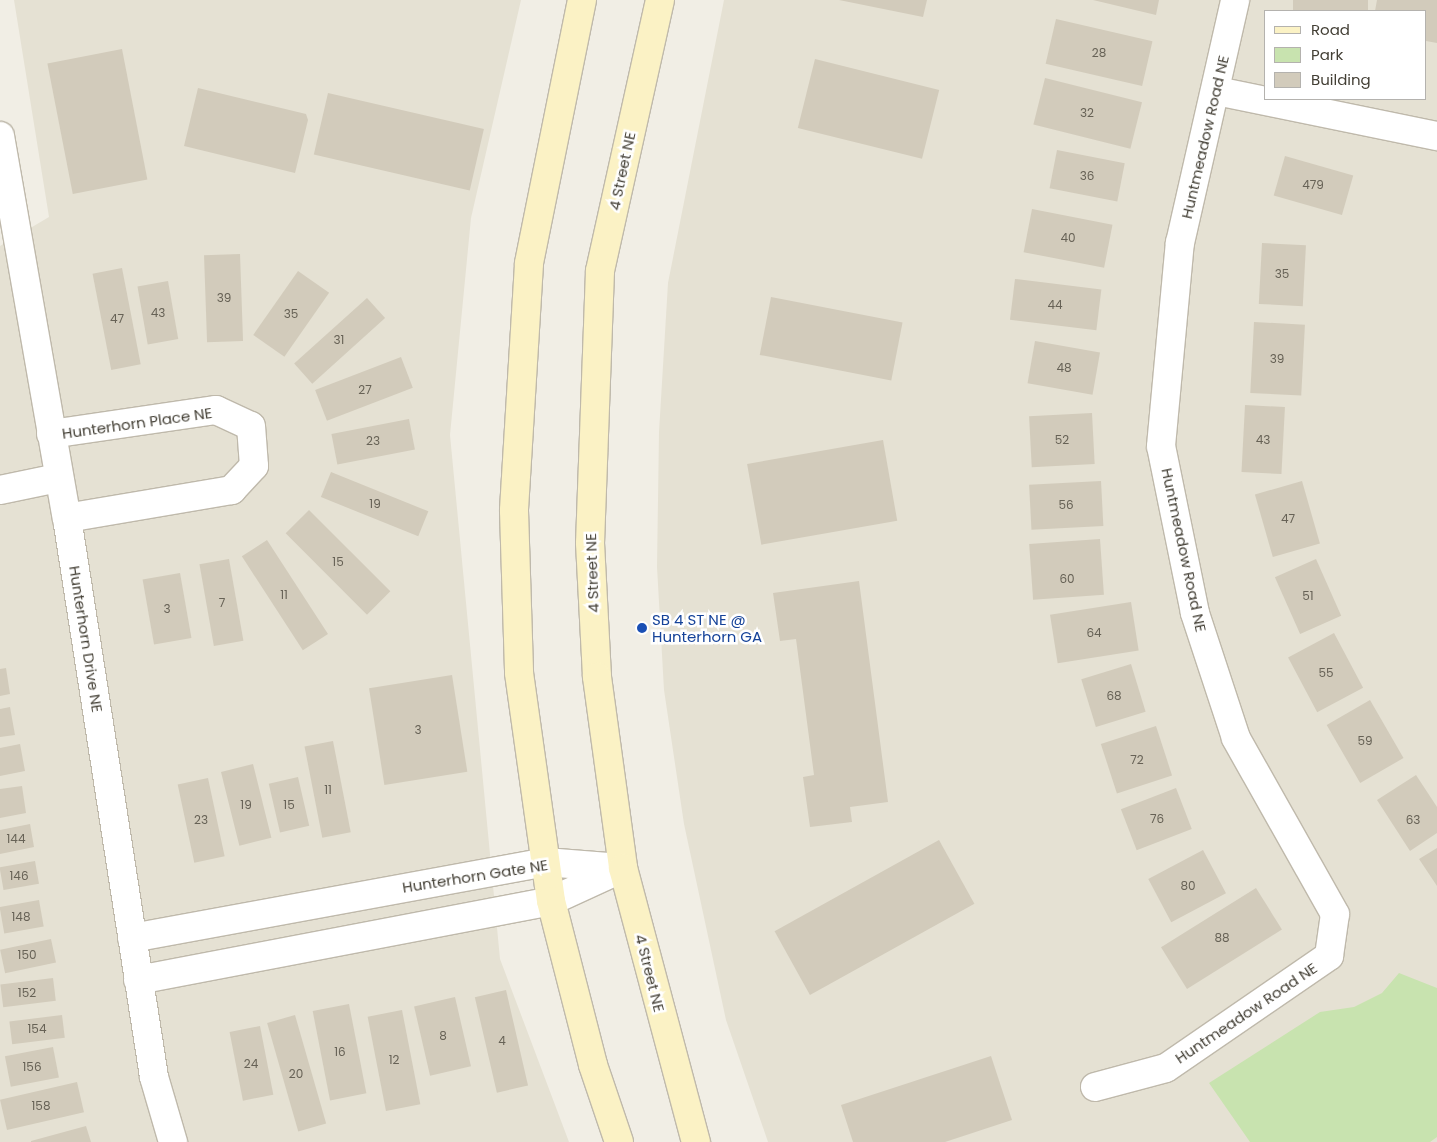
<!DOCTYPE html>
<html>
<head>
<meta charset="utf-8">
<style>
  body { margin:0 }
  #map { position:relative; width:1437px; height:1142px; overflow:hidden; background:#f1eee5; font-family:Poppins,sans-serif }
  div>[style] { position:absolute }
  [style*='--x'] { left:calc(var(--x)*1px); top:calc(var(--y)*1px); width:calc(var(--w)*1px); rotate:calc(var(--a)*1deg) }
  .residential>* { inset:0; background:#e5e1d3 }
  .green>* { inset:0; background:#c8e3af }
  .building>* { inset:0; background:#d2cbbb; transform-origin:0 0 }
  .roads { filter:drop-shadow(1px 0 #bfb9ab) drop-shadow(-1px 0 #bfb9ab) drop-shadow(0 1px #bfb9ab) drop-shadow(0 -1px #bfb9ab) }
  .minor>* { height:28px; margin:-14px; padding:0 14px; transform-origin:14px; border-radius:14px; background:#fff }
  .secondary>* { height:28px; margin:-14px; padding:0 14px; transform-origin:14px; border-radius:14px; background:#fbf2c5 }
  .dots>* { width:14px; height:14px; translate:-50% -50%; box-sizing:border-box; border:2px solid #fff; border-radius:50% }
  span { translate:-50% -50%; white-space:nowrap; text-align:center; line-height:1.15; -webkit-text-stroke:5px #fff; paint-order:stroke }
  .number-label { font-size:12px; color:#676256 }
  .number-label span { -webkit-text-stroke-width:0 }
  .street-label { font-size:15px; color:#433f35 }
  .transit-label { font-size:15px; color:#164399 }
  .left { translate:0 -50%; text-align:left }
  .legend { position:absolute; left:1264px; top:10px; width:162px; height:90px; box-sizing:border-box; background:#fff; border:1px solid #b4b2ae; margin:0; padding:6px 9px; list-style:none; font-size:15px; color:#433f35 }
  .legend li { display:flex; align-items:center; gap:10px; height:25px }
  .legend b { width:25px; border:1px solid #b4b2ae }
</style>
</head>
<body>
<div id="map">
  <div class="residential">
    <i style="clip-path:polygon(14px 0,521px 0,471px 218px,450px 435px,500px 959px,569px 1142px,0 1142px,0 246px,49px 217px)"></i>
    <i style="clip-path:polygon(evenodd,724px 0,1437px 0,1437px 1142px,768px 1142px,726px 1020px,684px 824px,664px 690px,657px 567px,659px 432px,668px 283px,724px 0,1266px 11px,1426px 11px,1426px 99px,1266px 99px,1266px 11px)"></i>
  </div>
  <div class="green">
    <i style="clip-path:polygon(1399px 973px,1437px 988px,1437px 1137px,1430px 1142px,1250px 1142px,1209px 1083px,1320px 1012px,1354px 1007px,1382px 993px)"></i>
  </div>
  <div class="building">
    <i style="clip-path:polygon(839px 0,927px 0,923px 17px)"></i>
    <i style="clip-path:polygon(1093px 0,1159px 0,1156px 15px)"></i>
    <i style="left:1293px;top:0;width:75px;height:11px"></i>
    <i style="clip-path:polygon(1377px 0,1437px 0,1437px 43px,1426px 41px,1426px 11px,1375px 11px)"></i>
    <i style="left:1056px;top:19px;width:99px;height:46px;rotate:13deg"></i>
    <i style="left:122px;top:49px;width:133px;height:76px;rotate:79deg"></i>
    <i style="left:815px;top:59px;width:128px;height:71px;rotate:14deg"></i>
    <i style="left:1045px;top:78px;width:100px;height:48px;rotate:14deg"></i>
    <i style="clip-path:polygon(198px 88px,306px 114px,308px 120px,295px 173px,184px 146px)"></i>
    <i style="left:328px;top:93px;width:160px;height:63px;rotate:13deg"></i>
    <i style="left:1057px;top:150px;width:69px;height:39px;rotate:11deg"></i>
    <i style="left:1285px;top:156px;width:71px;height:41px;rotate:16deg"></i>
    <i style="left:1032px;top:209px;width:82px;height:44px;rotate:11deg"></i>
    <i style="left:1262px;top:243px;width:44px;height:61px;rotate:3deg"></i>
    <i style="left:240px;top:254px;width:87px;height:36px;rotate:88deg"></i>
    <i style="left:122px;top:268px;width:98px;height:30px;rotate:79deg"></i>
    <i style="left:298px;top:271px;width:38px;height:78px;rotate:35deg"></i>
    <i style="left:1015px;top:279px;width:87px;height:41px;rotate:7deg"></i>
    <i style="left:168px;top:281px;width:59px;height:31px;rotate:80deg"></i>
    <i style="left:771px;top:297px;width:134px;height:59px;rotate:11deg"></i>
    <i style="left:367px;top:298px;width:27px;height:98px;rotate:48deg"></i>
    <i style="left:1254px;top:322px;width:51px;height:71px;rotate:3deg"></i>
    <i style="left:1035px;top:341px;width:66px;height:43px;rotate:10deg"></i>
    <i style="left:401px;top:357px;width:33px;height:92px;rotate:69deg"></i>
    <i style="left:1245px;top:405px;width:40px;height:67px;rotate:3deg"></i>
    <i style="left:1092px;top:413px;width:51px;height:63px;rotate:87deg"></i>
    <i style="left:409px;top:419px;width:31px;height:79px;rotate:79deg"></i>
    <i style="left:883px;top:440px;width:82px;height:138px;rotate:80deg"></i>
    <i style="left:331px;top:472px;width:105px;height:27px;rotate:22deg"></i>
    <i style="left:1101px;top:481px;width:45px;height:72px;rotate:87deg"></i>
    <i style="left:1302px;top:481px;width:65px;height:49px;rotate:74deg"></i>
    <i style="left:309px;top:510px;width:115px;height:33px;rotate:45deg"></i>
    <i style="left:1100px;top:539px;width:56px;height:71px;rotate:86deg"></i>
    <i style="left:267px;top:540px;width:112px;height:30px;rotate:57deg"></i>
    <i style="left:229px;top:559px;width:83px;height:30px;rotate:80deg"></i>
    <i style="left:1316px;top:559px;width:62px;height:45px;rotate:66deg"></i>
    <i style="left:180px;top:573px;width:66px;height:38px;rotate:80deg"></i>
    <i style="clip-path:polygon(859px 581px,888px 802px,850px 807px,852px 822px,810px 827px,803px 777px,814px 775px,796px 639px,780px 641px,773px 593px)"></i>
    <i style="left:1131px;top:602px;width:49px;height:82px;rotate:81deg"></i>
    <i style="left:1334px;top:633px;width:62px;height:52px;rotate:62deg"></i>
    <i style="left:1131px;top:664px;width:50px;height:52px;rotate:73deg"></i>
    <i style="clip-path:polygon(6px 668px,10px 694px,0 696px,0 669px)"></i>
    <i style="left:452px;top:675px;width:98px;height:84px;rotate:81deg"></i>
    <i style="left:1370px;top:700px;width:67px;height:50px;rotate:60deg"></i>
    <i style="clip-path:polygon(10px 707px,15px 735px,0 737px,0 709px)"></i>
    <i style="left:1156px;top:726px;width:52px;height:58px;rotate:72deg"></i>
    <i style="left:333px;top:741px;width:93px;height:29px;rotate:79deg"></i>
    <i style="clip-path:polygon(20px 744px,25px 771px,0 776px,0 748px)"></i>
    <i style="left:253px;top:764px;width:76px;height:33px;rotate:76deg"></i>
    <i style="clip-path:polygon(1416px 775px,1437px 807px,1437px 833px,1410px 851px,1377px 800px)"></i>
    <i style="left:298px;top:777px;width:50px;height:30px;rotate:77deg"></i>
    <i style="left:208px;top:778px;width:80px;height:31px;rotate:78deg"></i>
    <i style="clip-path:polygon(22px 786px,26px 813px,0 818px,0 789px)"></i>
    <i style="left:1176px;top:788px;width:44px;height:59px;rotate:69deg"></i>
    <i style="clip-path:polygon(30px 824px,34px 847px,0 854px,0 830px)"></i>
    <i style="left:939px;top:840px;width:73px;height:188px;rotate:61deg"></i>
    <i style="clip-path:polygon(1437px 848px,1437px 886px,1419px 859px)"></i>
    <i style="left:1203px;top:850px;width:49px;height:62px;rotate:62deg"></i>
    <i style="left:35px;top:861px;width:23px;height:36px;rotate:80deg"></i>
    <i style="left:1256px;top:888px;width:49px;height:112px;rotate:58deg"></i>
    <i style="left:39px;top:900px;width:27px;height:40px;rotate:80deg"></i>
    <i style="left:51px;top:939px;width:24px;height:52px;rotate:78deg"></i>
    <i style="left:53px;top:978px;width:23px;height:53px;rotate:83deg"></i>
    <i style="left:506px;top:990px;width:98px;height:32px;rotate:77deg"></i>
    <i style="left:455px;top:997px;width:71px;height:42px;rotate:77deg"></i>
    <i style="left:349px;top:1004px;width:91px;height:37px;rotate:79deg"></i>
    <i style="left:402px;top:1010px;width:96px;height:35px;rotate:79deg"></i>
    <i style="left:62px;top:1015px;width:23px;height:53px;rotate:83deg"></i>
    <i style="left:295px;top:1015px;width:113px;height:29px;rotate:74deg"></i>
    <i style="left:260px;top:1026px;width:70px;height:31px;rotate:79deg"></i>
    <i style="left:53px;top:1047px;width:31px;height:49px;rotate:79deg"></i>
    <i style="clip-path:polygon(991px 1056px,1012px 1120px,945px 1142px,853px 1142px,841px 1105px)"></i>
    <i style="left:77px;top:1082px;width:31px;height:79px;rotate:77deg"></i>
    <i style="clip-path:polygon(86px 1126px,91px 1142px,31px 1142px,31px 1141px)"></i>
  </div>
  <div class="roads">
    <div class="minor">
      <i style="--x:1217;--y:91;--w:225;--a:11.6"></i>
      <i style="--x:0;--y:136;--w:388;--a:80.1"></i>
      <i style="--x:67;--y:518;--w:566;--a:81.15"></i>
      <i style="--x:154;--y:1077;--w:68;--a:73.7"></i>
      <i style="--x:51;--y:434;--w:167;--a:-8.3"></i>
      <i style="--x:216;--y:410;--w:38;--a:25"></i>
      <i style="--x:251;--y:426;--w:40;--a:85.7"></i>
      <i style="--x:254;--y:466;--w:33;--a:133"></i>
      <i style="--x:232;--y:490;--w:167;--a:170.4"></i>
      <i style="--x:0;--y:490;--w:59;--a:-11.7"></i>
      <i style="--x:132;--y:938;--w:420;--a:-10.4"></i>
      <i style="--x:545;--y:862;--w:76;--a:4.5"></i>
      <i style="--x:138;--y:980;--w:420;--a:-10.8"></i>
      <i style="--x:551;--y:901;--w:79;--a:-24.6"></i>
      <i style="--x:1095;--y:1087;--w:73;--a:-15"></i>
      <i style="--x:1166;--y:1068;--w:198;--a:-34.5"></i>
      <i style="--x:1329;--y:956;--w:42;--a:-81.9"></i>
      <i style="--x:1335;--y:914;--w:202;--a:-119.4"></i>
      <i style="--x:1236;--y:738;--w:132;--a:-108.2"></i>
      <i style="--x:1195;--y:613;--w:170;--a:-101.5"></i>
      <i style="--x:1161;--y:446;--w:204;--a:-84.7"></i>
      <i style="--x:1180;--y:243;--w:249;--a:-77.2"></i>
    </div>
    <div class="secondary">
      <i style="--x:582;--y:0;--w:269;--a:101.4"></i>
      <i style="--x:529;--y:264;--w:247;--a:93.5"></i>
      <i style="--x:514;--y:511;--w:162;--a:88.2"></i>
      <i style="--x:519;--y:673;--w:230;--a:82"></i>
      <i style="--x:551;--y:901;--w:169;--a:75.6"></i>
      <i style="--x:593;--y:1065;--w:81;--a:71.3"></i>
      <i style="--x:660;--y:0;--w:278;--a:102.5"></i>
      <i style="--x:600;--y:271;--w:272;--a:92.1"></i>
      <i style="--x:590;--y:543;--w:134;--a:87"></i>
      <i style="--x:597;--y:677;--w:193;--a:82.2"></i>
      <i style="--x:623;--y:868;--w:284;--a:75.1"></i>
    </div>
  </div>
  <div class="dots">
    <i style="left:642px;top:628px;background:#1a4fb4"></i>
  </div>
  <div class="number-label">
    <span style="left:1099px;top:53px">28</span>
    <span style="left:1087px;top:113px">32</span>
    <span style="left:1087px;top:176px">36</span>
    <span style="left:1313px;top:185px">479</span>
    <span style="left:1068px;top:238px">40</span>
    <span style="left:1282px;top:274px">35</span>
    <span style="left:224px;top:298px">39</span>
    <span style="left:1055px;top:305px">44</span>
    <span style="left:158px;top:313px">43</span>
    <span style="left:291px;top:314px">35</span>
    <span style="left:117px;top:319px">47</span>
    <span style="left:339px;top:340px">31</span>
    <span style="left:1277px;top:359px">39</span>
    <span style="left:1064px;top:368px">48</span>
    <span style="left:365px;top:390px">27</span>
    <span style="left:1062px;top:440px">52</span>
    <span style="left:1263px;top:440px">43</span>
    <span style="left:373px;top:441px">23</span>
    <span style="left:375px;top:504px">19</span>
    <span style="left:1066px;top:505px">56</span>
    <span style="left:1288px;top:519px">47</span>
    <span style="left:338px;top:562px">15</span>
    <span style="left:1067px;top:579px">60</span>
    <span style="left:284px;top:595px">11</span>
    <span style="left:1308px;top:596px">51</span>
    <span style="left:222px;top:603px">7</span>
    <span style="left:167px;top:609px">3</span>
    <span style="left:1094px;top:633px">64</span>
    <span style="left:1326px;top:673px">55</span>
    <span style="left:1114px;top:696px">68</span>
    <span style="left:418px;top:730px">3</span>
    <span style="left:1365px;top:741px">59</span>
    <span style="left:1137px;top:760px">72</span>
    <span style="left:328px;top:790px">11</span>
    <span style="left:246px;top:805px">19</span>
    <span style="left:289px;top:805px">15</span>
    <span style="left:1157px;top:819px">76</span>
    <span style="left:201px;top:820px">23</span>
    <span style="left:1413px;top:820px">63</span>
    <span style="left:16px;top:839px">144</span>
    <span style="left:19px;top:876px">146</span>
    <span style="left:1188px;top:886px">80</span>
    <span style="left:21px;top:917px">148</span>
    <span style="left:1222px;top:938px">88</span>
    <span style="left:27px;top:955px">150</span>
    <span style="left:27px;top:993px">152</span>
    <span style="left:37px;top:1029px">154</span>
    <span style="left:443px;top:1036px">8</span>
    <span style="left:502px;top:1041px">4</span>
    <span style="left:340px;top:1052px">16</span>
    <span style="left:394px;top:1060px">12</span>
    <span style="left:251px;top:1064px">24</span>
    <span style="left:32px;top:1067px">156</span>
    <span style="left:296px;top:1074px">20</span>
    <span style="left:41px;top:1106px">158</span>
  </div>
  <div class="street-label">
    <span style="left:1205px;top:137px;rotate:-77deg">Huntmeadow Road NE</span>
    <span style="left:622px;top:171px;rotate:-78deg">4 Street NE</span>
    <span style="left:137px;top:423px;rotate:-8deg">Hunterhorn Place NE</span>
    <span style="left:1184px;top:550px;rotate:78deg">Huntmeadow Road NE</span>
    <span style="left:592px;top:573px;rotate:-92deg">4 Street NE</span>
    <span style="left:86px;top:639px;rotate:81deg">Hunterhorn Drive NE</span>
    <span style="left:475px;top:876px;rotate:-9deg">Hunterhorn Gate NE</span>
    <span style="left:650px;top:973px;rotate:76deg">4 Street NE</span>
    <span style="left:1246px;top:1013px;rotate:-34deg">Huntmeadow Road NE</span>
  </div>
  <div class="transit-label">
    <span class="left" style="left:652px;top:628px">SB 4 ST NE @<br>Hunterhorn GA</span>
  </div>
  <ul class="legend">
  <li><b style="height:6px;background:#fbf2c5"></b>Road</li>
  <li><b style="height:14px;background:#c8e3af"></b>Park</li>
  <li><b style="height:14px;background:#d2cbbb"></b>Building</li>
  </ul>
</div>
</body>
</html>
